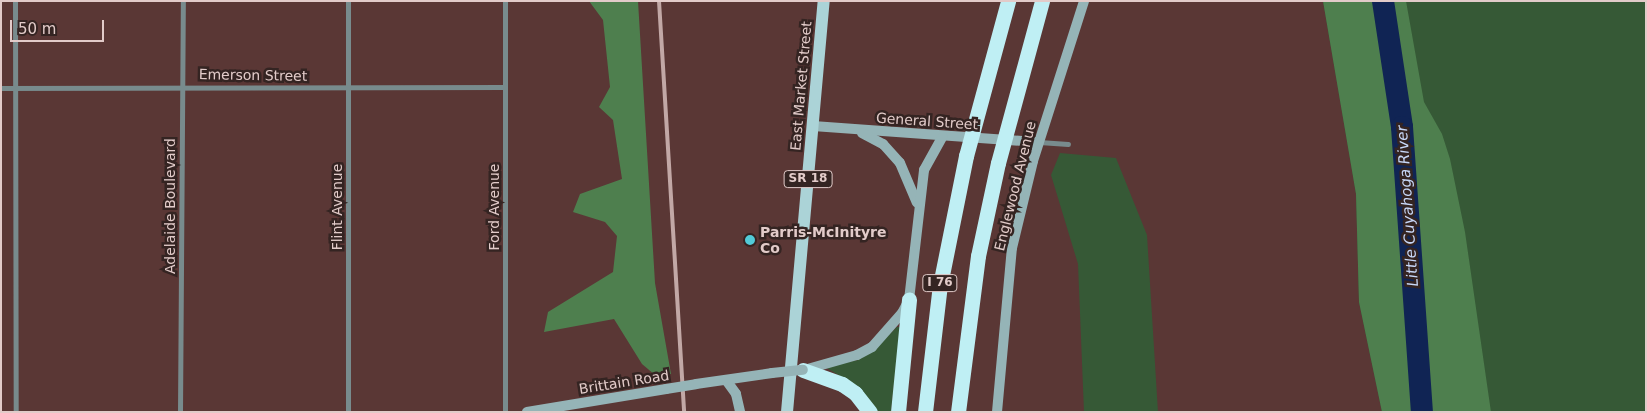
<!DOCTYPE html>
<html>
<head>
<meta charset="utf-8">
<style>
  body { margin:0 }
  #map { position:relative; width:1647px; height:413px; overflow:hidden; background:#5a3735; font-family:"DejaVu Sans",sans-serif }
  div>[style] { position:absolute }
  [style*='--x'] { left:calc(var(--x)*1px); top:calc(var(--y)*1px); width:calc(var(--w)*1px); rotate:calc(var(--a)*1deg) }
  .green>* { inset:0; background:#365936 }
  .forest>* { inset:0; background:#4e7f4e }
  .river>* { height:22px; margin:-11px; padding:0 11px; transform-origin:11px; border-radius:11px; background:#102454 }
  .street>* { height:5px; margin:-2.5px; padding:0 2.5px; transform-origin:2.5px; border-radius:2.5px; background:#788b8d }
  .secondary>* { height:10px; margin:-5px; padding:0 5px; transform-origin:5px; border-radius:5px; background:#95b4b7 }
  .primary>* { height:12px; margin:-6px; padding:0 6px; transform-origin:6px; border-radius:6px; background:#abd3d7 }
  .highway>* { height:15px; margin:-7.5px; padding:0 7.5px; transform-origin:7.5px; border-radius:7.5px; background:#bfeff4 }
  .rail>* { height:4px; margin:-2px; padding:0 2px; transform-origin:2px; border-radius:2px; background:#c2a8a6 }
  .secondary-bridge>* { height:10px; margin:-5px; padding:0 5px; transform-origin:5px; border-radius:5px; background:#95b4b7 }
  .highway-bridge>* { height:15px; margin:-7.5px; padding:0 7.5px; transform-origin:7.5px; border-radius:7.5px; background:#bfeff4 }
  .dots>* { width:14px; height:14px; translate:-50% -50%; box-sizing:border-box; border:2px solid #342422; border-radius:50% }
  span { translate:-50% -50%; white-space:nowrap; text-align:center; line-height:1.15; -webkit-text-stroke:5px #342422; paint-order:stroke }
  .shield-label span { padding:1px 4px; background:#342422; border:1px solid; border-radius:4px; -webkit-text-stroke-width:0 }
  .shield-label { font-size:12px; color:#e2cbc9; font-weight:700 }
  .street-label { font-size:14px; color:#e2cbc9 }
  .poi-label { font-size:14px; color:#e2cbc9; font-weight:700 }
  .left { translate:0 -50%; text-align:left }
  .water-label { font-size:15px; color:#c7d7f8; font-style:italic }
  .frame { position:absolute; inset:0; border:2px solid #e2cbc9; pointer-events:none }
  .scale { position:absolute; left:10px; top:20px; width:94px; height:22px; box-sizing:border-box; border:2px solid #e2cbc9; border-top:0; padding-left:6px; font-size:15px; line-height:18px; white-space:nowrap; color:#e2cbc9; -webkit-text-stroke:4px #342422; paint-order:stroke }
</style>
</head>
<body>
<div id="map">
  <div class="green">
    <i style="clip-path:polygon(1323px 1px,1646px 1px,1646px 412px,1382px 412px,1359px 302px,1356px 194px)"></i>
    <i style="clip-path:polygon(1060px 153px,1116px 158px,1147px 235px,1158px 412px,1084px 412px,1078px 264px,1051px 175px)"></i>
    <i style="clip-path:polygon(897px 327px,900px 327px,891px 412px,877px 412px,840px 376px,825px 367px,858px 360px,872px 351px)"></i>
  </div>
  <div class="forest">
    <i style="clip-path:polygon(589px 1px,638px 1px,655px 283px,671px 374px,655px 375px,642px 364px,614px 319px,544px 332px,548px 312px,613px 272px,617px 236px,605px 222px,573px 212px,580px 194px,622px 179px,613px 120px,599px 107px,610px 87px,603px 20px)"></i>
    <i style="clip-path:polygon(1323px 1px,1406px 1px,1424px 102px,1442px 134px,1450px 159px,1465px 232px,1491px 412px,1382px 412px,1359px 302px,1356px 194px)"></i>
  </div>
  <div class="river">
    <i style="--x:1383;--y:1;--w:127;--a:81.4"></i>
    <i style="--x:1402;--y:127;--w:286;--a:86"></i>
  </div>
  <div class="street">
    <i style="--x:15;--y:1;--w:411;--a:89.9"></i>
    <i style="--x:348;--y:1;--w:411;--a:90"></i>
    <i style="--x:505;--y:1;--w:411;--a:90"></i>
    <i style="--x:1;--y:88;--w:504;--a:-0.11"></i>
    <i style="--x:1039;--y:142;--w:29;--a:4"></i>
    <i style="--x:180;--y:412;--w:411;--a:-89.6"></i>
  </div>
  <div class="secondary">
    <i style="--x:813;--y:126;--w:226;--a:4.1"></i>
    <i style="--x:862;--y:133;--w:24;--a:28"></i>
    <i style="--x:883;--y:144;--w:25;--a:48"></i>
    <i style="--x:900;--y:163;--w:43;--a:67"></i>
    <i style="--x:804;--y:370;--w:55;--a:-15.8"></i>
    <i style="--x:857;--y:355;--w:17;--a:-28"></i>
    <i style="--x:872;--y:347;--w:45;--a:-48.6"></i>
    <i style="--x:902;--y:313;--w:15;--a:-62"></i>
    <i style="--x:909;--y:300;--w:131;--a:-83.4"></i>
    <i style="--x:924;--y:170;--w:38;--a:-61"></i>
    <i style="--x:726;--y:380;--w:17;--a:54"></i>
    <i style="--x:736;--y:394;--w:18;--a:77"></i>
    <i style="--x:696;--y:384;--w:77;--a:-8.2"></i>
    <i style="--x:527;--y:412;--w:141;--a:-9.4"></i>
    <i style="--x:997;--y:412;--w:165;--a:-84.8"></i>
    <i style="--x:1012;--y:248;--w:89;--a:-76.4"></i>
    <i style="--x:1033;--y:161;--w:168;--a:-72.3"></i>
  </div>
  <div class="primary">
    <i style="--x:787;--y:412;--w:413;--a:-84.9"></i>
  </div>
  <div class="highway">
    <i style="--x:803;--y:370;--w:41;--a:19.7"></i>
    <i style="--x:842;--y:384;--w:16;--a:35"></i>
    <i style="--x:855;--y:393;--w:24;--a:52"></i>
    <i style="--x:898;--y:412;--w:113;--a:-84.4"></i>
    <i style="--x:925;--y:412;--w:128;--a:-83.3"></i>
    <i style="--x:940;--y:285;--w:132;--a:-78.6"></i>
    <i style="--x:958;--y:412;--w:157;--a:-82.7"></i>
    <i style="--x:978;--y:256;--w:95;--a:-77.9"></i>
  </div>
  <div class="rail">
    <i style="--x:659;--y:1;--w:412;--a:86.5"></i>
  </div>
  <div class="secondary-bridge">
    <i style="--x:772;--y:373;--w:31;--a:-6"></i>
    <i style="--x:666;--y:389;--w:30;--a:-9"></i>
  </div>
  <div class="highway-bridge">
    <i style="--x:966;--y:156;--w:161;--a:-74.8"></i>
    <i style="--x:998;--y:163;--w:168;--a:-74.8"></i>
  </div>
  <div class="dots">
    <i style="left:750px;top:240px;background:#52cbd8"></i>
  </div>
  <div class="shield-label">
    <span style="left:808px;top:179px">SR 18</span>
    <span style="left:940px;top:283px">I 76</span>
  </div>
  <div class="street-label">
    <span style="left:253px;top:75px;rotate:1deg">Emerson Street</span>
    <span style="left:801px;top:86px;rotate:-85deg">East Market Street</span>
    <span style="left:927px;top:121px;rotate:4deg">General Street</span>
    <span style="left:1015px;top:186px;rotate:-76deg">Englewood Avenue</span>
    <span style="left:170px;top:206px;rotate:-90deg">Adelaide Boulevard</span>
    <span style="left:337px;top:207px;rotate:-90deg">Flint Avenue</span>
    <span style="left:494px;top:207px;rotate:-90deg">Ford Avenue</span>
    <span style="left:624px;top:382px;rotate:-9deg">Brittain Road</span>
  </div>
  <div class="poi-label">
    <span class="left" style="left:760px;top:240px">Parris-McInityre<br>Co</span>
  </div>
  <div class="water-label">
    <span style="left:1408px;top:206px;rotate:-94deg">Little Cuyahoga River</span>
  </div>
  <div class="frame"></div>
  <div class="scale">50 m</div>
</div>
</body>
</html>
